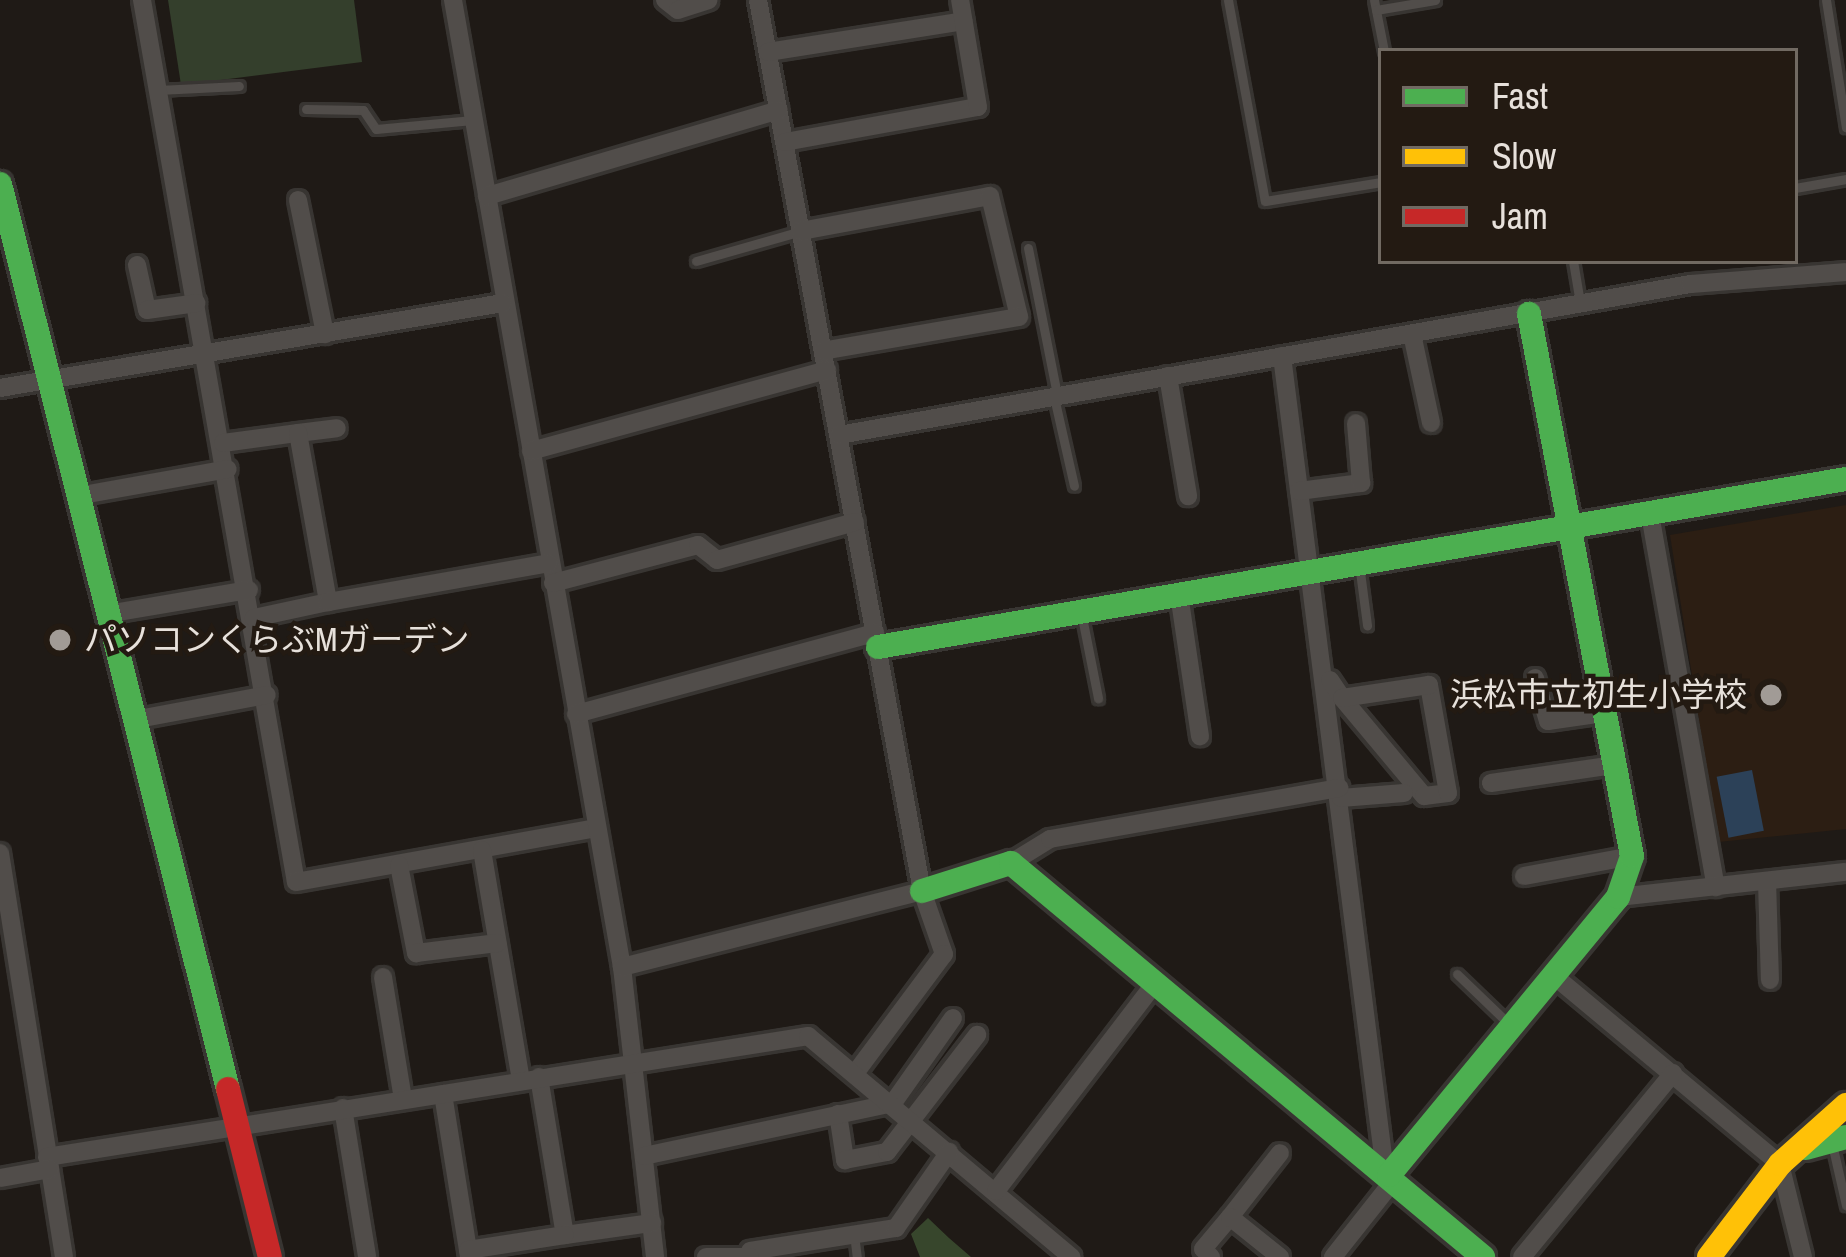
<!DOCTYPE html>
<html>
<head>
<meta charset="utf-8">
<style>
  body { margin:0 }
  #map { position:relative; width:1846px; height:1257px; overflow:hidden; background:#1f1a16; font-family:"Archivo Narrow","Noto Sans JP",sans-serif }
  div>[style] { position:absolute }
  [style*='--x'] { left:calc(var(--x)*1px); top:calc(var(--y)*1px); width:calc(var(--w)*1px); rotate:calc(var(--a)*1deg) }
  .built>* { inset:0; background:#2c1e13 }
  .green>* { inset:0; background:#343f2c }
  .forest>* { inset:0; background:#37462c }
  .water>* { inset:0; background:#2c4158; transform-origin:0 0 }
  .roads { filter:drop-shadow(3px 0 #383532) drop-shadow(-3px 0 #383532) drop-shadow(0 3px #383532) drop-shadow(0 -3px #383532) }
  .lane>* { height:9px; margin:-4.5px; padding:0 4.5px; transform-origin:4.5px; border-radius:4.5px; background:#514d4a }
  .street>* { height:18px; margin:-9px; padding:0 9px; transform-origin:9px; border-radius:9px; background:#514d4a }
  .fast>* { height:24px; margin:-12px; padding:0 12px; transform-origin:12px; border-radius:12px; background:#4caf50 }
  .slow>* { height:24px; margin:-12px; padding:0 12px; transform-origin:12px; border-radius:12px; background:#ffc107 }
  .jam>* { height:24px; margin:-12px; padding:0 12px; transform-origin:12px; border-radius:12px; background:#c62828 }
  .dots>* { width:33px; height:33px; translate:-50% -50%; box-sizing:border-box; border:6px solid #231a12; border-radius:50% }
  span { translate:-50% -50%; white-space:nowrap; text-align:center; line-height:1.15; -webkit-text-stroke:9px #231a12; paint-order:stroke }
  .poi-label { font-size:33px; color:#e7e1db }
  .left { translate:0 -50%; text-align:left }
  .right { translate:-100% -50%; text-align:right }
  .legend { position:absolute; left:1378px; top:48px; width:420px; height:216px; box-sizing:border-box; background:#231a12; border:3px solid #716a62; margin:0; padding:15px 21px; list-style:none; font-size:36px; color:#e7e1db }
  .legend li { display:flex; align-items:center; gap:24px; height:60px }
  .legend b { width:60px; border:3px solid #716a62 }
</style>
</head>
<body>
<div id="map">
  <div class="built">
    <i style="clip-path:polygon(1846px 505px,1846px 829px,1718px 842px,1670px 535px)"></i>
  </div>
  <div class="green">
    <i style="clip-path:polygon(168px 0,354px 0,362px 62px,181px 85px)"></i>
  </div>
  <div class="forest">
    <i style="clip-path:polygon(928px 1218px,949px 1238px,971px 1257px,920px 1257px,911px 1234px)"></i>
  </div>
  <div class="water">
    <i style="left:1752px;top:770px;width:62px;height:36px;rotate:79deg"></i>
  </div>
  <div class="roads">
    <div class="lane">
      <i style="--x:1228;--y:0;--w:204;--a:79.6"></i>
      <i style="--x:1265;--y:201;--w:118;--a:-9.3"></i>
      <i style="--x:1374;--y:0;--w:52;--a:78.9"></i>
      <i style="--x:1826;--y:0;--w:129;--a:81.1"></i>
      <i style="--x:1376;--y:10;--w:60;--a:-9.6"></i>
      <i style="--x:158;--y:90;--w:81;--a:-2.8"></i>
      <i style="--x:306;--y:109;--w:57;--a:1"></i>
      <i style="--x:363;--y:110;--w:23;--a:56"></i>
      <i style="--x:376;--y:129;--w:97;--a:-5.3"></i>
      <i style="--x:1795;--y:188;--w:52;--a:-10"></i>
      <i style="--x:1028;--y:248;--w:150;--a:78.8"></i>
      <i style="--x:696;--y:261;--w:109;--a:-15.9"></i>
      <i style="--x:1573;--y:261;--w:43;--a:80.5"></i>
      <i style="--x:1054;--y:397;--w:91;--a:77.3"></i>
      <i style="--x:1359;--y:564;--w:62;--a:82.5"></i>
      <i style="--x:1082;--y:617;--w:83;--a:78.8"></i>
      <i style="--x:1457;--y:974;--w:72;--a:43.9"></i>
      <i style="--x:1832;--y:1144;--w:63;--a:77.1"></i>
      <i style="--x:854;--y:1234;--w:23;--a:83"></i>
    </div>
    <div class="street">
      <i style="--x:142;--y:0;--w:895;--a:80.1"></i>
      <i style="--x:296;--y:882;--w:304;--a:-10.2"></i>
      <i style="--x:453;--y:0;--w:982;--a:80.09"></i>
      <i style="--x:622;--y:967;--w:292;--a:83.5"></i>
      <i style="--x:665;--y:0;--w:16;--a:38"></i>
      <i style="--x:678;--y:10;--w:32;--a:-18"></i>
      <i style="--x:758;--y:0;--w:906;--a:79.57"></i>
      <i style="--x:922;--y:891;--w:67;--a:70.8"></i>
      <i style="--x:944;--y:954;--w:147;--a:126.7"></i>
      <i style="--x:768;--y:52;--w:198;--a:-9"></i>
      <i style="--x:785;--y:142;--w:196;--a:-10.3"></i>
      <i style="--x:978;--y:107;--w:109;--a:-99.5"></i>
      <i style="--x:487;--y:196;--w:304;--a:-16.4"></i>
      <i style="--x:298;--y:200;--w:137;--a:78.6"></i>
      <i style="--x:801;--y:231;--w:192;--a:-10.5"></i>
      <i style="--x:990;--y:196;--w:124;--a:76.5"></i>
      <i style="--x:1019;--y:317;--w:199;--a:170.2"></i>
      <i style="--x:137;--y:265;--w:46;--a:77.5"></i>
      <i style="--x:147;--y:310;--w:50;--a:-8"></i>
      <i style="--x:1412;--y:334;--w:91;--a:77.9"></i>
      <i style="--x:1282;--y:356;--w:821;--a:82.8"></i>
      <i style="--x:1168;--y:376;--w:122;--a:80.5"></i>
      <i style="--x:0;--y:388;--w:510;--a:-9.59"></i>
      <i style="--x:298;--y:433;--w:39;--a:-7"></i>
      <i style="--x:839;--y:435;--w:864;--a:-10.06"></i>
      <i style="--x:1690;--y:284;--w:156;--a:-4.4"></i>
      <i style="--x:223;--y:443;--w:76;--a:-7.6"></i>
      <i style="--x:298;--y:433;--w:172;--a:79.9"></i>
      <i style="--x:328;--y:602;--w:76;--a:167.8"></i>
      <i style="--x:531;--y:451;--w:307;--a:-15.3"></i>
      <i style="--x:1299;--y:491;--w:63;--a:-7.4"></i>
      <i style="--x:1361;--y:483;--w:60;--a:-94.8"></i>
      <i style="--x:77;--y:496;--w:153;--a:-10.1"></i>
      <i style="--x:1650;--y:514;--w:379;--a:80"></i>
      <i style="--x:553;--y:583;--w:150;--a:-14.7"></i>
      <i style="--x:698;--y:545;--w:24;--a:38"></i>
      <i style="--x:717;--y:560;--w:143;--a:-15.4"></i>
      <i style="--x:1179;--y:594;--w:144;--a:81.6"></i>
      <i style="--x:328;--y:602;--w:224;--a:-10"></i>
      <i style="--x:107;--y:614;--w:144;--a:-9.6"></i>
      <i style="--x:1535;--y:678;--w:45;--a:73.2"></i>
      <i style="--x:1548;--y:721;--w:58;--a:-8"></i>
      <i style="--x:1330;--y:680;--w:22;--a:56"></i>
      <i style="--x:1342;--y:698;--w:128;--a:50.1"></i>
      <i style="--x:1424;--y:796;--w:24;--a:-7"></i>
      <i style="--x:1448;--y:793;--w:110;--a:-100"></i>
      <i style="--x:1429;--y:685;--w:88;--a:171.5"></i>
      <i style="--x:576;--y:714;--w:310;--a:-15.2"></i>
      <i style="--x:133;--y:720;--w:136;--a:-10.6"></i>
      <i style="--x:1491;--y:783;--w:125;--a:-8.3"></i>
      <i style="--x:1341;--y:798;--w:63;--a:-4.5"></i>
      <i style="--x:482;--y:850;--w:233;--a:80.4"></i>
      <i style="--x:0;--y:853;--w:409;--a:81"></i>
      <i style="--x:1011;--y:863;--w:46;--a:-31.6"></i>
      <i style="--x:1050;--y:839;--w:294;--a:-10"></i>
      <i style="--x:399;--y:865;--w:90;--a:79.1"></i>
      <i style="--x:416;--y:953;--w:82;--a:-7"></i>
      <i style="--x:1524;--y:876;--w:110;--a:-10.5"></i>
      <i style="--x:1767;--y:881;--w:99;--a:88.3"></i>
      <i style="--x:1618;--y:897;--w:229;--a:-6.3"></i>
      <i style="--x:622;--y:967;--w:309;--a:-14.2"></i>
      <i style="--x:1553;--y:975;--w:295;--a:39.8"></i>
      <i style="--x:1780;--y:1164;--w:96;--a:76.1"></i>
      <i style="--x:383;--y:977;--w:124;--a:80.7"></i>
      <i style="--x:539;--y:1077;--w:160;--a:80.7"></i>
      <i style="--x:565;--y:1235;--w:88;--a:-7.9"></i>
      <i style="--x:443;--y:1094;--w:165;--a:80.9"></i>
      <i style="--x:343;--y:1108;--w:151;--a:80.8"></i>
      <i style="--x:838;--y:1114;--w:47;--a:81.3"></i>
      <i style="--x:845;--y:1160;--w:43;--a:-10.8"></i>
      <i style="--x:887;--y:1152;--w:148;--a:-52.4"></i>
      <i style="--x:644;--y:1156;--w:255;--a:-12"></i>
      <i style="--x:893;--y:1103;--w:104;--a:-54.8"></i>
      <i style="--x:47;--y:1157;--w:771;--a:-9.03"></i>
      <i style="--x:808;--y:1036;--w:344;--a:40"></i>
      <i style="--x:0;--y:1178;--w:51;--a:-10.2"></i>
      <i style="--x:996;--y:1191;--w:260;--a:-52.6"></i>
      <i style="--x:1230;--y:1217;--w:81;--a:-52"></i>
      <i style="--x:468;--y:1250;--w:98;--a:-8.8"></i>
      <i style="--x:750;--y:1251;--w:148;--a:-9"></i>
      <i style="--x:896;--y:1228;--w:93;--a:-55.1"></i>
      <i style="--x:706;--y:1257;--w:44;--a:0"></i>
      <i style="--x:1211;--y:1257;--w:11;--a:-135"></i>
      <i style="--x:1203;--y:1249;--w:42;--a:-49.8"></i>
      <i style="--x:1230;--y:1217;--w:64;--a:38.7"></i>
      <i style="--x:1333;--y:1257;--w:98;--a:-51.6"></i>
      <i style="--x:1522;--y:1257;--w:238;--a:-50.6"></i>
    </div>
    <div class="fast">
      <i style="--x:0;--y:184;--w:933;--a:75.86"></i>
      <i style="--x:878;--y:647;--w:982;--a:-9.85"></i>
      <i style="--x:922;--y:891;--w:93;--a:-17.5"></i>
      <i style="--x:1011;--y:863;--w:615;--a:39.85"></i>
      <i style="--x:1806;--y:1148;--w:41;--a:-15.4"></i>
      <i style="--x:1389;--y:1175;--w:360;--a:-50.5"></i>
      <i style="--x:1618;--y:897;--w:43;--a:-71.1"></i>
      <i style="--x:1632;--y:856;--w:552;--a:-100.76"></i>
    </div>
    <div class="slow">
      <i style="--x:1709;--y:1257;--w:117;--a:-52.6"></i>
      <i style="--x:1780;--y:1164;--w:89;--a:-41.8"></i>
    </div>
    <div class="jam">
      <i style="--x:228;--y:1089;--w:173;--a:76"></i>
    </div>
  </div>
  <div class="dots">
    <i style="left:60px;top:640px;background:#a19b96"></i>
    <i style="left:1771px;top:695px;background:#a19b96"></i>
  </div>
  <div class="poi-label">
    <span class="left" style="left:84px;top:640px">パソコンくらぶMガーデン</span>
    <span class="right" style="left:1747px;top:695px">浜松市立初生小学校</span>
  </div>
  <ul class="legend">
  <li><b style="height:15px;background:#4caf50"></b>Fast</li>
  <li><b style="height:15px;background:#ffc107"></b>Slow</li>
  <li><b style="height:15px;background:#c62828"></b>Jam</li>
  </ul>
</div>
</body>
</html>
